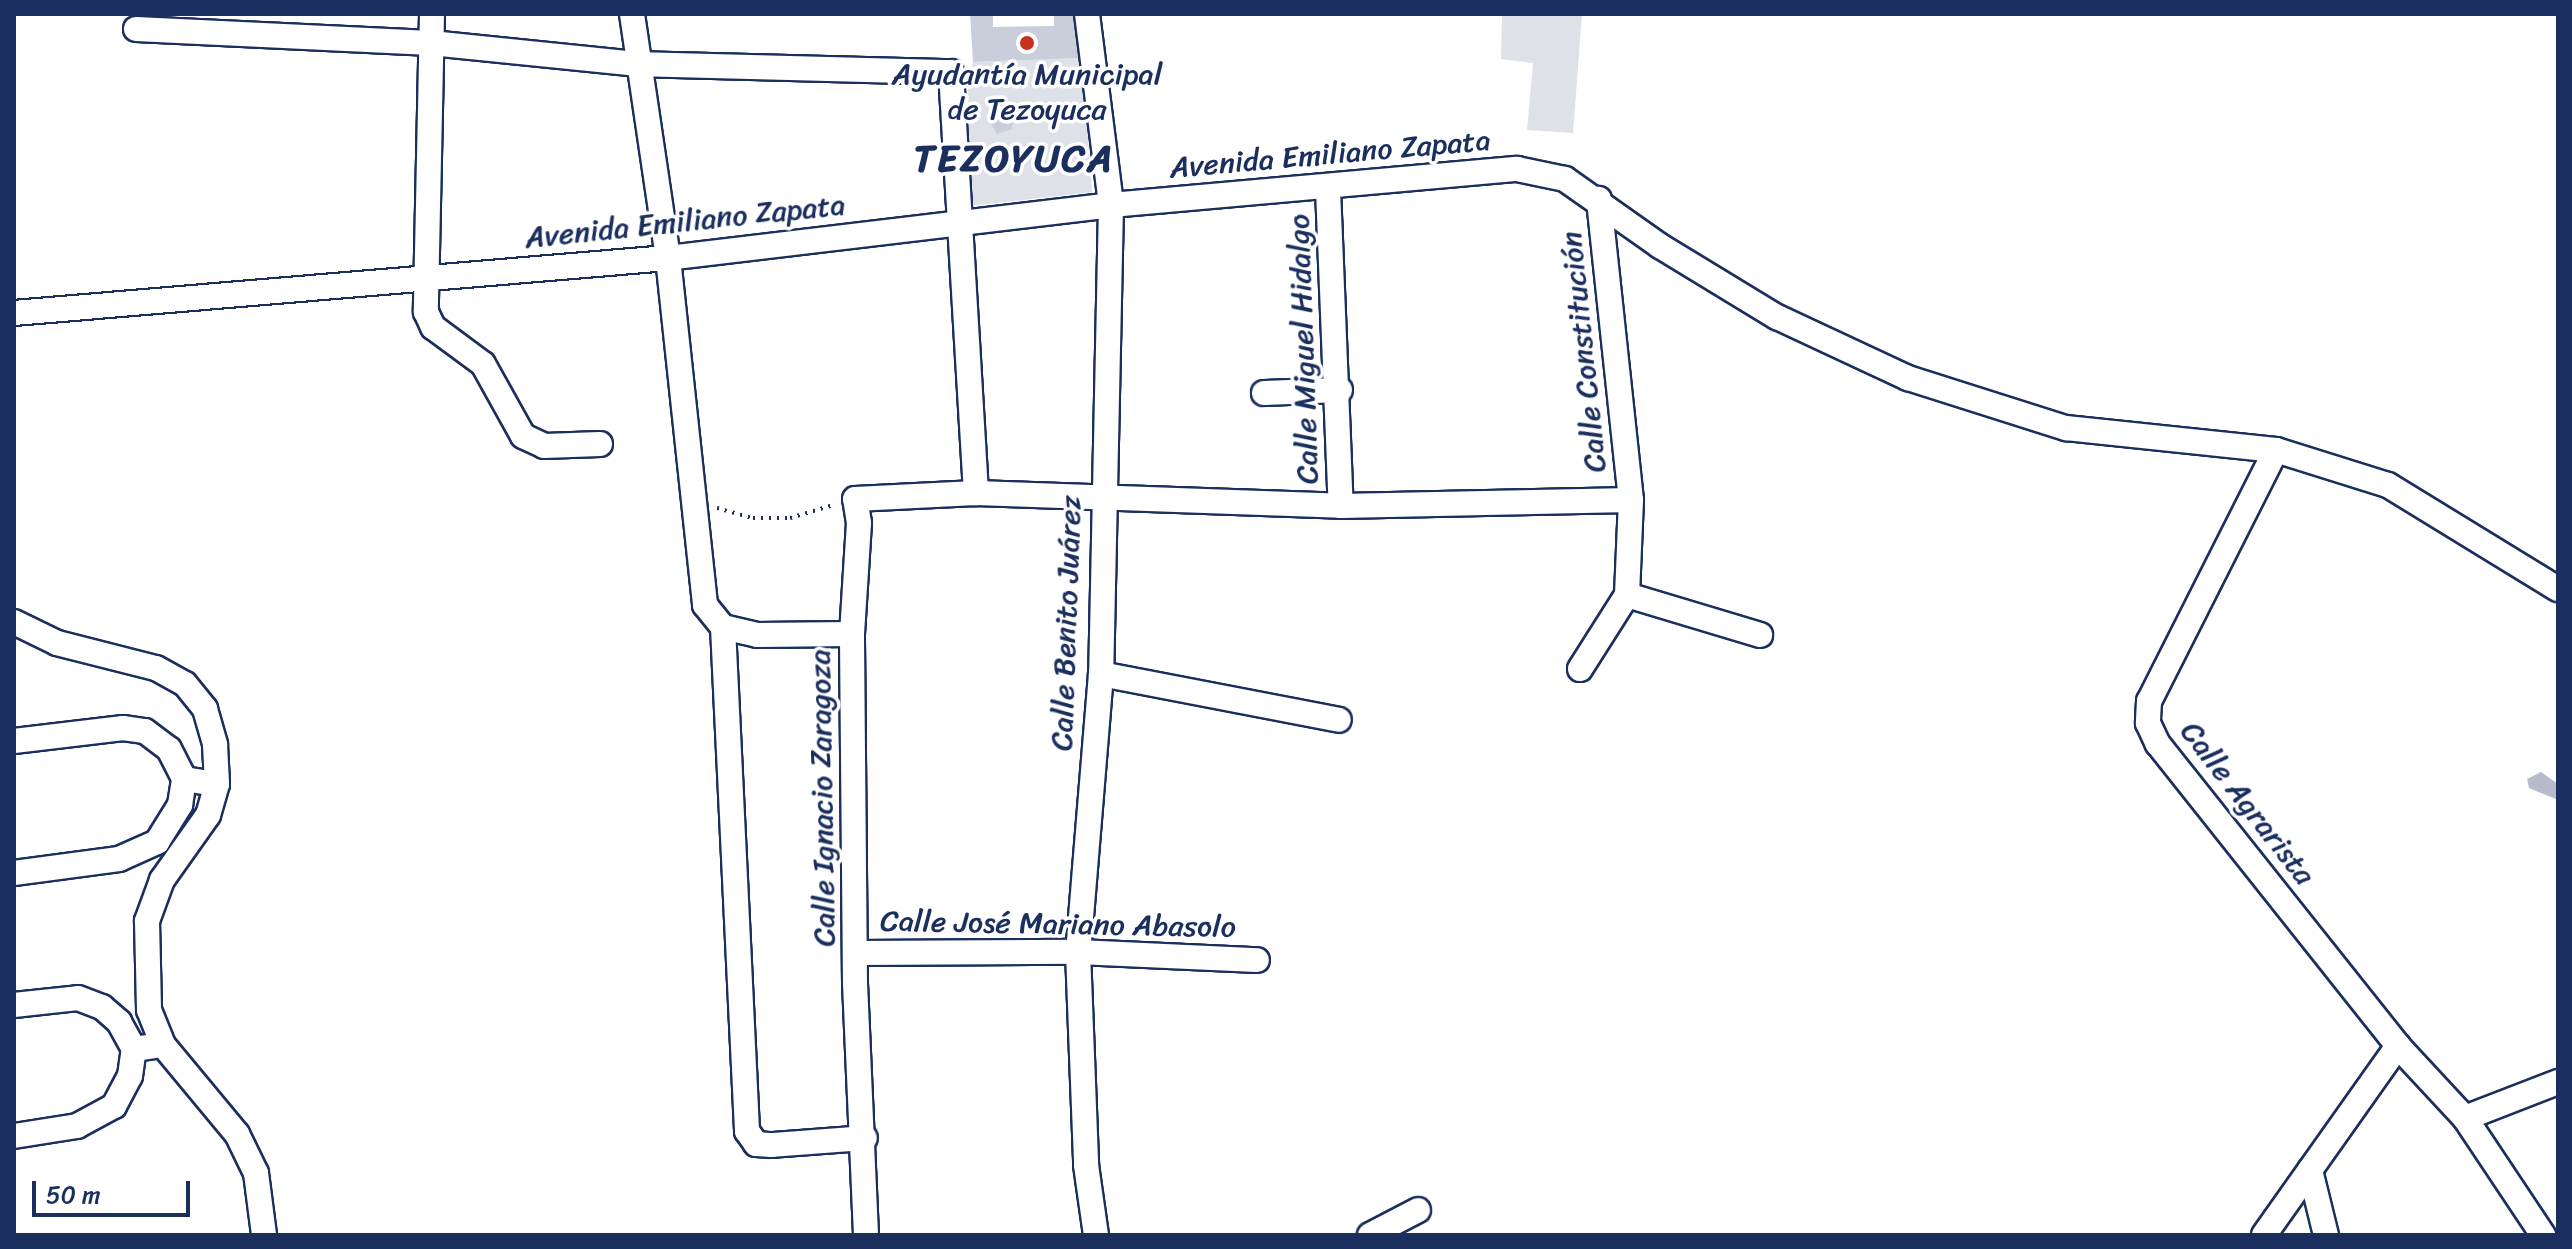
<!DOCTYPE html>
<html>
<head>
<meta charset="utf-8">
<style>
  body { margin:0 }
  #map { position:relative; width:2572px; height:1249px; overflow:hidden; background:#fff; font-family:Sriracha,sans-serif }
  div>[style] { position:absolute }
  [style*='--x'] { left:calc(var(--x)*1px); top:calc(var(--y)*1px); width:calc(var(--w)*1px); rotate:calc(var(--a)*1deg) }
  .green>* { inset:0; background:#dee1e7 }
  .water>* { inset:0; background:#b5bbca }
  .building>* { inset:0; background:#caceda }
  .path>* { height:4px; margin-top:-2px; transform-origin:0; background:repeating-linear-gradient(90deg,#1b2f5e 0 2px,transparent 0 8px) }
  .roads { filter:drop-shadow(2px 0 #1b2f5e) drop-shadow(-2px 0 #1b2f5e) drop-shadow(0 2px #1b2f5e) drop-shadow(0 -2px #1b2f5e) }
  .minor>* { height:24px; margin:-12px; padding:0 12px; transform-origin:12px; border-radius:12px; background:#fff }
  .dots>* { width:22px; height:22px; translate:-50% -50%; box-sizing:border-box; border:4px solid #fff; border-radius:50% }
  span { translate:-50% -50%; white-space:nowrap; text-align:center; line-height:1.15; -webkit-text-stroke:7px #fff; paint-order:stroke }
  .poi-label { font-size:30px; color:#1b2f5e }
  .street-label { font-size:30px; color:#1b2f5e }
  .district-label { font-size:38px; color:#1b2f5e; font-weight:700; letter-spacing:2px }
  .frame { position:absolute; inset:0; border:16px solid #1b2f5e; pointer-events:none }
  .scale { position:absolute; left:32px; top:1181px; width:158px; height:36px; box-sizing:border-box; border:4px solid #1b2f5e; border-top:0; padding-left:10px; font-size:24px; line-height:28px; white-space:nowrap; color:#1b2f5e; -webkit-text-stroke:6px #fff; paint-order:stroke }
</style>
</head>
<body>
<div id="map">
  <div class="green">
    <i style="clip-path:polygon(1502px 14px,1582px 14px,1573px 133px,1527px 130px,1533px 63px,1501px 59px)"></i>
    <i style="clip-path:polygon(1082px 58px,1092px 192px,971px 206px,968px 89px,973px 62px)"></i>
  </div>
  <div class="water">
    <i style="clip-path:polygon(2541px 772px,2558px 784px,2558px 800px,2529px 788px,2527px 779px)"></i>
  </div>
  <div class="building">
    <i style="clip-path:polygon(970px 14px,993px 14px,993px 27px,1054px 26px,1054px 14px,1081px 14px,1082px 58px,973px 62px)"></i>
    <i style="clip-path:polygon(1005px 113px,1013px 120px,1012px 129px,997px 134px,991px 124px,995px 115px)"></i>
  </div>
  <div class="path">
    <i style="--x:717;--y:508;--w:37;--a:16"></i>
    <i style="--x:753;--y:518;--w:37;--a:0"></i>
    <i style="--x:790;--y:518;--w:45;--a:-16.8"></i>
  </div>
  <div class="roads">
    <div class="minor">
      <i style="--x:432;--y:14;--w:298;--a:91.2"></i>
      <i style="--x:426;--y:312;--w:17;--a:65"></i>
      <i style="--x:433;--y:327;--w:62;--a:36.5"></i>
      <i style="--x:483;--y:364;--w:82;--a:60.9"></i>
      <i style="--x:523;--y:436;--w:23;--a:25"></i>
      <i style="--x:544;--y:446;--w:56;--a:-2"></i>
      <i style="--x:632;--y:14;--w:247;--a:81.6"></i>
      <i style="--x:668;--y:258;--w:349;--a:83.9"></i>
      <i style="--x:705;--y:605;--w:28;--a:51"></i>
      <i style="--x:723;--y:627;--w:35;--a:13"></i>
      <i style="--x:757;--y:635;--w:95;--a:-0.6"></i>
      <i style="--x:1087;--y:14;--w:193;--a:82.8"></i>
      <i style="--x:1111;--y:205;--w:469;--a:91.2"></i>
      <i style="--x:1101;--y:674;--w:279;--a:94.7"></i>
      <i style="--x:1078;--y:952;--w:213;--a:87.8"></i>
      <i style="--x:1086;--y:1165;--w:71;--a:81.9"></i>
      <i style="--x:136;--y:29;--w:295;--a:2.7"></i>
      <i style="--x:431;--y:43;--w:207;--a:5.8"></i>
      <i style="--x:637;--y:64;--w:314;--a:1.5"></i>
      <i style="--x:951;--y:72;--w:422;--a:86.6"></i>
      <i style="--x:1328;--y:189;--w:317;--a:87.7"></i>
      <i style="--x:14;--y:313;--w:656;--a:-4.81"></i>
      <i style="--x:668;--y:258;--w:446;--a:-6.8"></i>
      <i style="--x:1111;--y:205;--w:408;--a:-5.1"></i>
      <i style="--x:1517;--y:169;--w:49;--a:11.8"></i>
      <i style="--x:1565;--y:179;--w:116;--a:35.2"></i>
      <i style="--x:1660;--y:246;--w:137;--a:31.3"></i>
      <i style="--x:1777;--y:317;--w:145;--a:25"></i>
      <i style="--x:1908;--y:378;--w:166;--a:17.6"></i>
      <i style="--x:2066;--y:428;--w:211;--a:6"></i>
      <i style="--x:2276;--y:450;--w:117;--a:17.4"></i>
      <i style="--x:2388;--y:485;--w:199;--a:31.5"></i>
      <i style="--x:1264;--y:393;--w:76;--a:-2.3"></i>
      <i style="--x:2276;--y:450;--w:281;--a:116.8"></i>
      <i style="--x:2149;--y:701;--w:22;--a:93"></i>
      <i style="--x:2148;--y:723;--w:23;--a:65"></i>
      <i style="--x:2158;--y:744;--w:386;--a:51.5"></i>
      <i style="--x:2398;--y:1046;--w:98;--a:47.1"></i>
      <i style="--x:2465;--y:1118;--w:141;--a:56.3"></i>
      <i style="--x:1627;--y:595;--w:139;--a:16.7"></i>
      <i style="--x:14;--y:622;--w:48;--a:26"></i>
      <i style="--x:57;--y:643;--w:102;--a:14.2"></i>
      <i style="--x:156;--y:668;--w:33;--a:29"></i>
      <i style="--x:185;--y:684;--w:32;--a:51"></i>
      <i style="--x:205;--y:709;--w:37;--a:74"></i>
      <i style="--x:215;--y:745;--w:39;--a:87"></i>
      <i style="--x:217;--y:784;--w:32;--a:106"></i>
      <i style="--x:208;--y:815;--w:80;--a:125.3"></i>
      <i style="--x:162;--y:880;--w:44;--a:110.1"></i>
      <i style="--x:147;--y:921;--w:89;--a:88.7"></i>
      <i style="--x:149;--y:1010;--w:38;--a:68"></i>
      <i style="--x:163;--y:1045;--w:116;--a:50.3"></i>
      <i style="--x:237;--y:1134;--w:43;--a:64"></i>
      <i style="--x:256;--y:1173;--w:63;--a:82.6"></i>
      <i style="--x:723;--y:627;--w:505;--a:87.27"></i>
      <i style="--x:747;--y:1131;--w:16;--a:55"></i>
      <i style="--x:756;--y:1144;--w:16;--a:4"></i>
      <i style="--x:772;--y:1145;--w:93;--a:-4.3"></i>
      <i style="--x:1580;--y:669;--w:88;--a:-57.6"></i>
      <i style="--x:1627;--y:595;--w:95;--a:-87.6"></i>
      <i style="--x:1631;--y:500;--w:303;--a:-96.1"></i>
      <i style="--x:1101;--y:674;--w:242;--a:10.9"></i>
      <i style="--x:14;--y:741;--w:110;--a:-6.8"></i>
      <i style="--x:123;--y:728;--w:22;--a:8"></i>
      <i style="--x:145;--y:731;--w:30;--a:37"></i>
      <i style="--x:169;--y:749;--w:34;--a:63"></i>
      <i style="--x:184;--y:779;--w:33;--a:9"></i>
      <i style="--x:14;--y:873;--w:106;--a:-7.6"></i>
      <i style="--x:119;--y:859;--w:42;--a:-24.1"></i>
      <i style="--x:157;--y:842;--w:44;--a:-58.1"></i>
      <i style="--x:180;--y:805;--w:26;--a:-81"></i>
      <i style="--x:858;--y:953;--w:220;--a:-0.3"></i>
      <i style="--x:1078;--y:952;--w:179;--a:2.6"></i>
      <i style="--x:14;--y:1005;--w:64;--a:-6.2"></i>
      <i style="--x:78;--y:998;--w:26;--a:21"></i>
      <i style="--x:102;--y:1007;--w:23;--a:41"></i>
      <i style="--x:119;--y:1022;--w:31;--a:61"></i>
      <i style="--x:134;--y:1049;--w:29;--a:-8"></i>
      <i style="--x:2465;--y:1118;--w:100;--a:-21.2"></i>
      <i style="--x:14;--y:1136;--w:64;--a:-9"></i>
      <i style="--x:77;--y:1126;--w:42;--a:-28.4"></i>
      <i style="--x:114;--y:1106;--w:34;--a:-62"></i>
      <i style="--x:130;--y:1076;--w:27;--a:-82"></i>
      <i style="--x:2310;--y:1170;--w:67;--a:76.2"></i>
      <i style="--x:866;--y:1235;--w:252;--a:-92.5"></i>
      <i style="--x:855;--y:983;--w:349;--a:-90.5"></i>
      <i style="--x:852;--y:634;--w:111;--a:-86.4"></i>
      <i style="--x:859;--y:523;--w:24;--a:-99"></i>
      <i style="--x:855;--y:499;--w:121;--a:-2.8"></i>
      <i style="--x:976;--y:493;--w:365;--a:2"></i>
      <i style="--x:1341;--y:506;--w:290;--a:-1.2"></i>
      <i style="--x:1370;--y:1235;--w:54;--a:-27.5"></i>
      <i style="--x:2264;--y:1235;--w:232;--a:-54.7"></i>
    </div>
  </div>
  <div class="dots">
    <i style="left:1027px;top:43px;background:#c8321e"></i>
  </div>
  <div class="poi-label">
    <span style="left:1027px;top:91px">Ayudantía Municipal<br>de Tezoyuca</span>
  </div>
  <div class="street-label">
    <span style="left:1330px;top:154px;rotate:-5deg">Avenida Emiliano Zapata</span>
    <span style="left:685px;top:221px;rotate:-6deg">Avenida Emiliano Zapata</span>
    <span style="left:1303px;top:349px;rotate:-92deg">Calle Miguel Hidalgo</span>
    <span style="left:1583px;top:352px;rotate:-96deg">Calle Constitución</span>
    <span style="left:1066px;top:623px;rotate:-88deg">Calle Benito Juárez</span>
    <span style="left:822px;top:798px;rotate:-91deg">Calle Ignacio Zaragoza</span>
    <span style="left:2248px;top:803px;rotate:52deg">Calle Agrarista</span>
    <span style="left:1058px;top:924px;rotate:1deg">Calle José Mariano Abasolo</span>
  </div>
  <div class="district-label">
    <span style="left:1014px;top:159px">TEZOYUCA</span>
  </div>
  <div class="frame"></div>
  <div class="scale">50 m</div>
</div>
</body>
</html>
